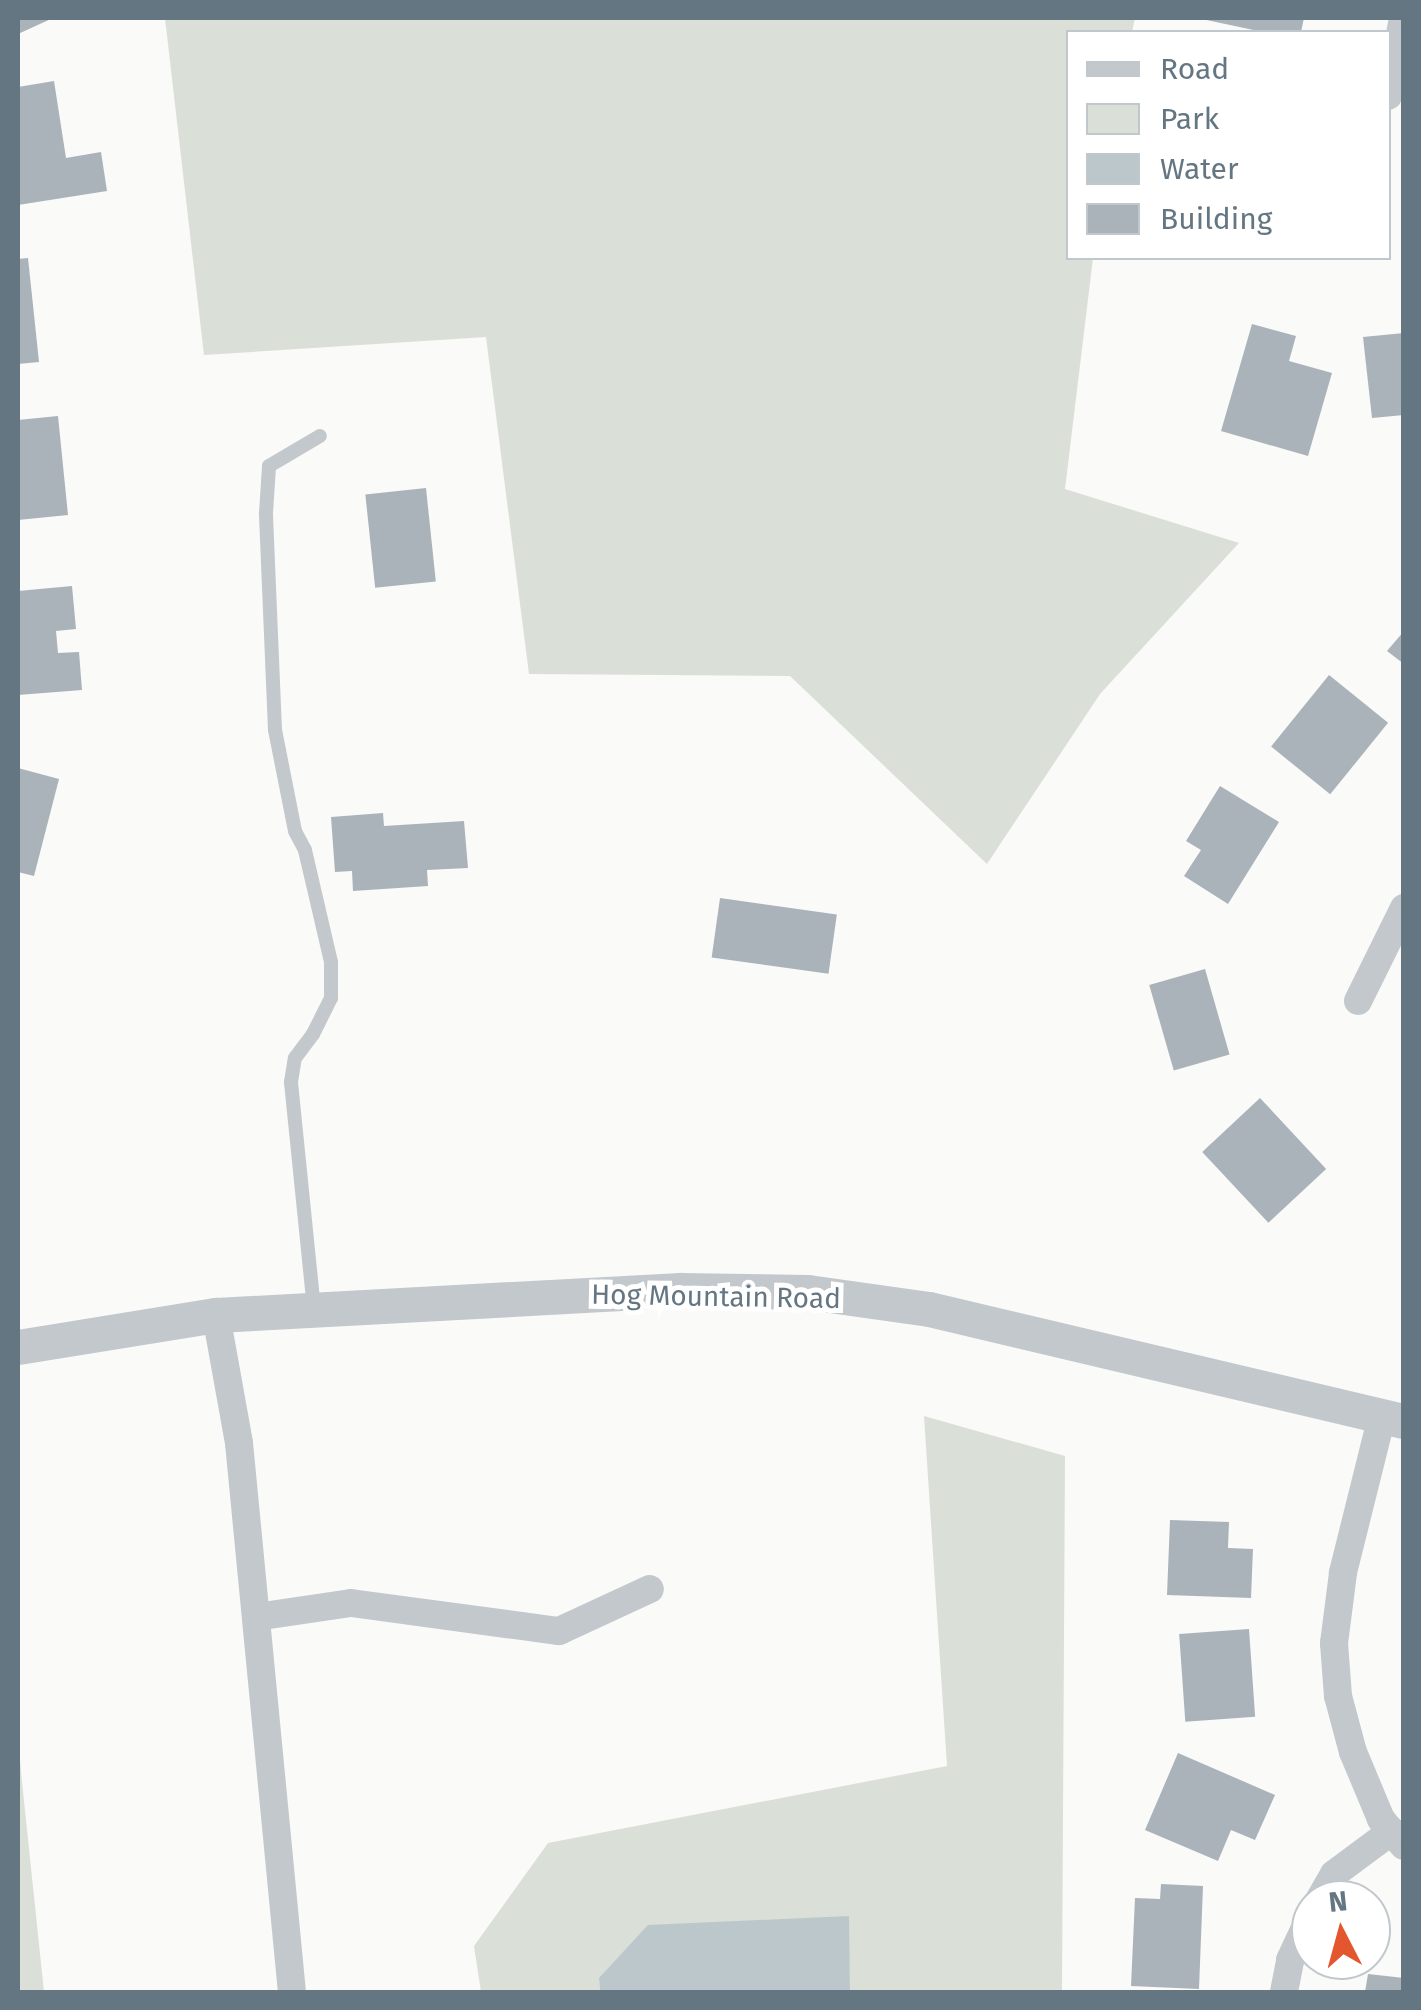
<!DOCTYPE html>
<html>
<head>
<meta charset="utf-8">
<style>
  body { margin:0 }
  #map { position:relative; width:1421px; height:2010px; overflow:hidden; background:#fafaf8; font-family:"Fira Sans",sans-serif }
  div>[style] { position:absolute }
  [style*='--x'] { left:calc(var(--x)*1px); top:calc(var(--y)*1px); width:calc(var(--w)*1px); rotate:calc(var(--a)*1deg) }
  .green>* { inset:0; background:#dadfd7 }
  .water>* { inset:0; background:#bbc7cb }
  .building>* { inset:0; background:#aab3b9; transform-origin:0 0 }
  .service>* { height:14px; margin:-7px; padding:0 7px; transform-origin:7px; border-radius:7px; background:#c3c8cc }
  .minor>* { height:28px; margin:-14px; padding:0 14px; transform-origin:14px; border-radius:14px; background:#c3c8cc }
  .tertiary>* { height:35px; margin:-17.5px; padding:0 17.5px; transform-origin:17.5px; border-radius:17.5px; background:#c3c8cc }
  span { translate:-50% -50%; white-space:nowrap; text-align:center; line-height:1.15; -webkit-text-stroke:10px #fff; paint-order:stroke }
  .street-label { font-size:28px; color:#657683 }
  .frame { position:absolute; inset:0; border:20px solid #657683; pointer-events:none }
  .legend { position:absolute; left:1066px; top:30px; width:325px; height:230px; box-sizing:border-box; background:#fff; border:2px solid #c1c8cd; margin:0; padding:12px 18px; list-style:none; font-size:30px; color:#657683 }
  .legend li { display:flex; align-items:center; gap:20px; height:50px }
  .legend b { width:50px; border:2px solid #c1c8cd }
  .north { position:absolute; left:1291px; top:1880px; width:100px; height:100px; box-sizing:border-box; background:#fff; border:2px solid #c1c8cd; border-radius:50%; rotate:354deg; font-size:28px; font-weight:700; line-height:40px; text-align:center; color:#657683 }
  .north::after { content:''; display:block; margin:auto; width:35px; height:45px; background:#e4572e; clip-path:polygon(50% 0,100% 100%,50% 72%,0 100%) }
</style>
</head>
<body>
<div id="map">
  <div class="green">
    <i style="clip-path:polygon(165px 18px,1135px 18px,1132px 32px,1068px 32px,1068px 258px,1093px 258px,1065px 489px,1239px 543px,1100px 694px,987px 864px,790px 676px,529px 674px,486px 337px,204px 355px)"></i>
    <i style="clip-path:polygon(924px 1416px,1065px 1456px,1062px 1992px,850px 1992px,848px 1916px,599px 1978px,600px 1992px,481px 1992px,474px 1946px,548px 1843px,947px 1766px)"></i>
    <i style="clip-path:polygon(18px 1737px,22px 1782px,44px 1992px,18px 1992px)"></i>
  </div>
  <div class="water">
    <i style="clip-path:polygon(849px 1916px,850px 1992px,600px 1992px,599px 1978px,648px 1925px)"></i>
  </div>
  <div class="building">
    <i style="clip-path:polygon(18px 18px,53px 18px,18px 34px)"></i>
    <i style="clip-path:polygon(1197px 18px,1304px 18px,1301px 32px,1263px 32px)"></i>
    <i style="clip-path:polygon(54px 81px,66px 158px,101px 152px,107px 191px,18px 205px,18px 87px)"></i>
    <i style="clip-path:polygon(28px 258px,39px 362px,18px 364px,18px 259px)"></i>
    <i style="clip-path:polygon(1252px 324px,1296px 336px,1289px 361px,1332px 373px,1308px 456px,1221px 431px)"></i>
    <i style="clip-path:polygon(1404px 333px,1404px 415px,1372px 418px,1363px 337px)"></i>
    <i style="clip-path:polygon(58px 416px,68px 515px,18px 520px,18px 420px)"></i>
    <i style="left:426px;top:488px;width:94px;height:61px;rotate:84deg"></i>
    <i style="clip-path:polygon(72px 586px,76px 629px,56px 631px,58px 653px,79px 652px,82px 690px,18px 695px,18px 591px)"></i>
    <i style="clip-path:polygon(1404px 631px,1404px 664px,1387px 651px)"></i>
    <i style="left:1329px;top:675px;width:76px;height:92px;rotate:39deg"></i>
    <i style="clip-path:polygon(18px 768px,59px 779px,34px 876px,18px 872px)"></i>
    <i style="clip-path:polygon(1220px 786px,1279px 822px,1228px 904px,1184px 876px,1201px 850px,1186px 841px)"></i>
    <i style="clip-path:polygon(383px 813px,384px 826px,464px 821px,468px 868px,427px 870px,428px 886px,353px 891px,352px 871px,335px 872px,331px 817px)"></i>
    <i style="left:720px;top:898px;width:118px;height:60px;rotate:8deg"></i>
    <i style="left:1205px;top:969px;width:89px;height:58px;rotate:74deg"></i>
    <i style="left:1260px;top:1098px;width:97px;height:79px;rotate:47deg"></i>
    <i style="clip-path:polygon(1170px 1520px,1229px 1522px,1228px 1548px,1253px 1549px,1251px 1598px,1167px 1595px)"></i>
    <i style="left:1249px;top:1629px;width:88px;height:70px;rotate:86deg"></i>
    <i style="clip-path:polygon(1178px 1753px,1275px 1795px,1255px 1840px,1231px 1830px,1218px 1861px,1145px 1830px)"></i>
    <i style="clip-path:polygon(1161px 1884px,1203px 1886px,1199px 1989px,1131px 1986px,1135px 1898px,1160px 1899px)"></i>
    <i style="clip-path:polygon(1368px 1974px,1404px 1978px,1404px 1992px,1365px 1992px)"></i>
  </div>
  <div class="service">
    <i style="--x:314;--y:1309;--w:228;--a:-95.8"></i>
    <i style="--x:291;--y:1082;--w:24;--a:-81"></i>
    <i style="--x:295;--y:1058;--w:30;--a:-53"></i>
    <i style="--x:313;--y:1034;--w:40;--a:-63.4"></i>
    <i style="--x:331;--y:998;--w:36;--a:-90"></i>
    <i style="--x:331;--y:962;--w:115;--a:-103.1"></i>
    <i style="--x:305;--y:850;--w:21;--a:-118"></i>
    <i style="--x:295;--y:831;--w:103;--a:-101.2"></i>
    <i style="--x:275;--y:730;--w:217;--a:-92.4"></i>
    <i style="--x:266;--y:513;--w:47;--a:-86.3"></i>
    <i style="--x:269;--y:466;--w:59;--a:-30.5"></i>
  </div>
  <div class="minor">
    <i style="--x:1388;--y:96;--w:79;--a:-79.1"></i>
    <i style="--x:1358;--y:1001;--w:104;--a:-63.7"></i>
    <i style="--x:216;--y:1315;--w:130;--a:79.8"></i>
    <i style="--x:239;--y:1443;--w:552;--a:84.49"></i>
    <i style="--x:1382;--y:1416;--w:162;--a:104"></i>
    <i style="--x:1343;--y:1573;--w:71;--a:97.3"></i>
    <i style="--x:1334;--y:1643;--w:53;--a:85.7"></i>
    <i style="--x:1338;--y:1696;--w:58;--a:75"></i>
    <i style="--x:1353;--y:1752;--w:73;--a:67.3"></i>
    <i style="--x:1381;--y:1819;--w:35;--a:50"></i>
    <i style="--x:256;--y:1617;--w:96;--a:-8.4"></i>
    <i style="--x:351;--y:1603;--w:210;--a:7.7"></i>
    <i style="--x:559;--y:1631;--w:100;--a:-24.8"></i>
    <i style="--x:1319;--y:1900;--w:30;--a:-60"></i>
    <i style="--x:1334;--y:1874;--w:72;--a:-36.6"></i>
    <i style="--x:1284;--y:1992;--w:33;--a:-79"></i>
    <i style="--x:1290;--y:1960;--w:50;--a:-65"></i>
  </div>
  <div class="tertiary">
    <i style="--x:18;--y:1347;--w:201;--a:-9.2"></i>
    <i style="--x:216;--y:1315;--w:465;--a:-3.1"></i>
    <i style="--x:680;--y:1290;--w:128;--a:0.9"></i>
    <i style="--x:808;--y:1292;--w:122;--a:8"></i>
    <i style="--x:929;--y:1309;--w:488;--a:13.3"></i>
  </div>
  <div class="street-label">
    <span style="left:716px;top:1297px;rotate:1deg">Hog Mountain Road</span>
  </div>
  <div class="frame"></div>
  <ul class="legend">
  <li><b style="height:12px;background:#c3c8cc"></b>Road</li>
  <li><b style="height:28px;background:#dadfd7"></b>Park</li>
  <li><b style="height:28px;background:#bbc7cb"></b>Water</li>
  <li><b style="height:28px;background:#aab3b9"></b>Building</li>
  </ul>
  <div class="north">N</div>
</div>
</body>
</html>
